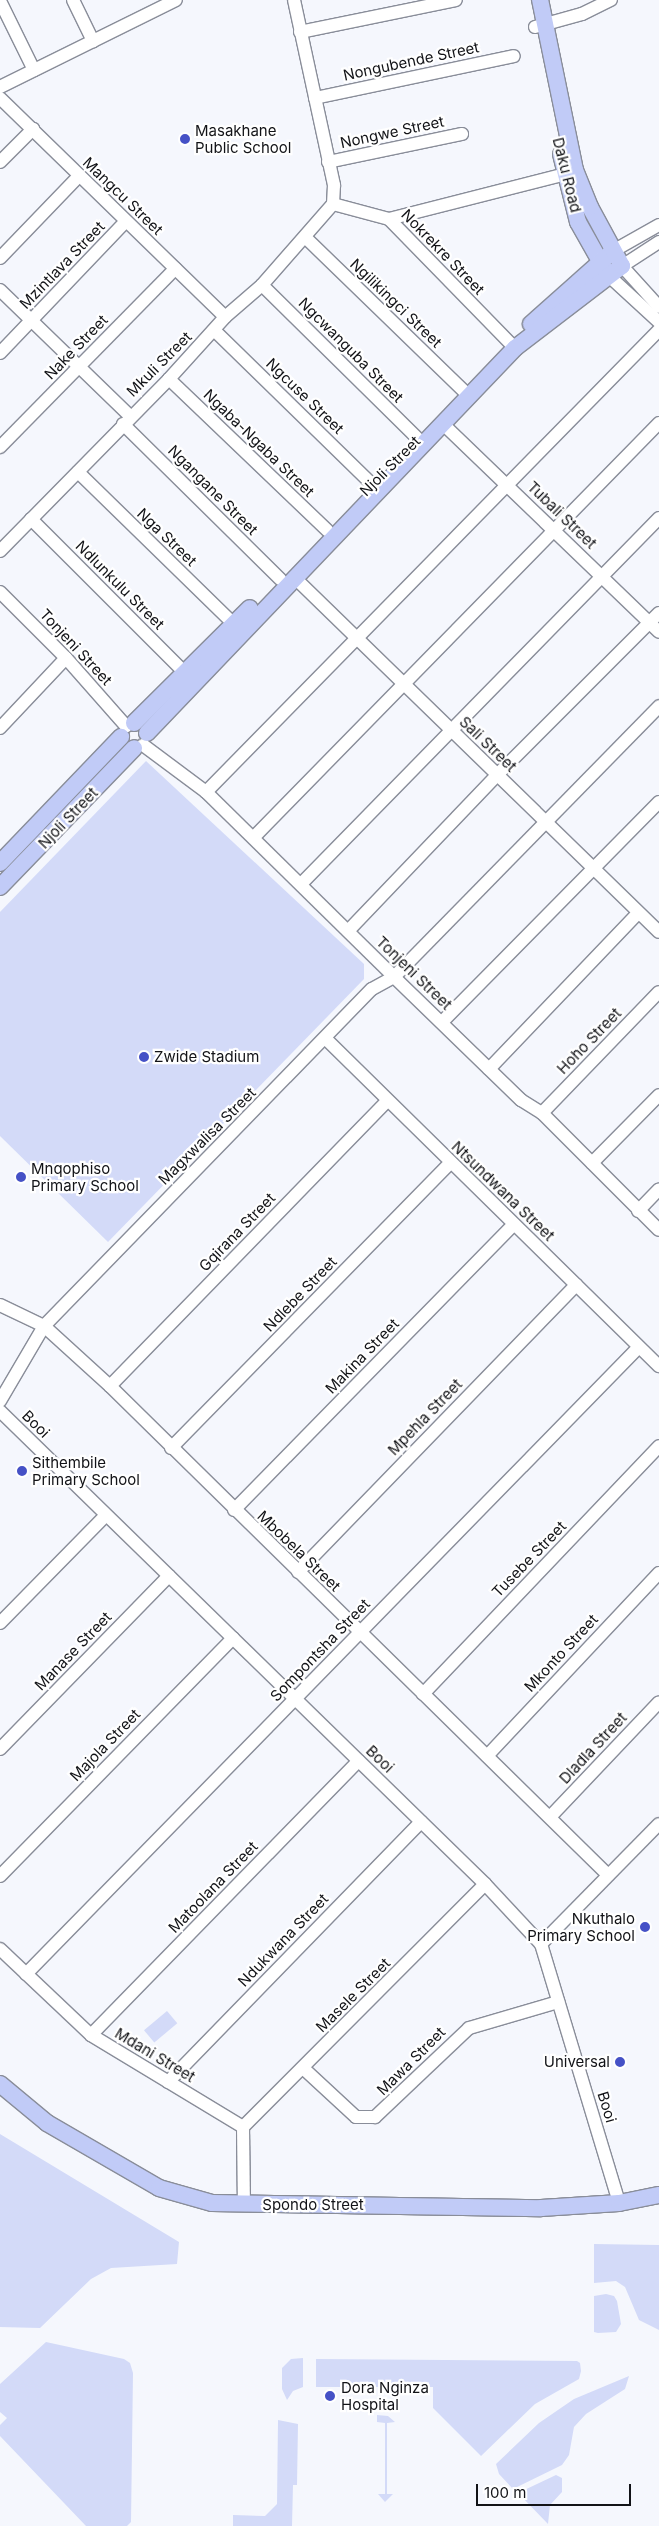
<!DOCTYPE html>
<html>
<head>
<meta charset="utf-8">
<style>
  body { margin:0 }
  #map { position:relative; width:659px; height:2526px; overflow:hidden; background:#f5f7fd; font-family:Inter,sans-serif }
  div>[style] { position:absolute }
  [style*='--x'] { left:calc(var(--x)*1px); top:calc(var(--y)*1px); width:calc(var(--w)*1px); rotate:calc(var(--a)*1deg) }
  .green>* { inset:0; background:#d3daf8; transform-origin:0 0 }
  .roads { filter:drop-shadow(1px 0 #898d99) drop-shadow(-1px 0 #898d99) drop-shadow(0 1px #898d99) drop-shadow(0 -1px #898d99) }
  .minor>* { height:12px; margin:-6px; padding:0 6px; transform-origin:6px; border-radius:6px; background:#fff }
  .major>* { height:16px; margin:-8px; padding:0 8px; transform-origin:8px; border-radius:8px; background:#c1cbf7 }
  .dots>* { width:14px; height:14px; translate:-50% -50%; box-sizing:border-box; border:2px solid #fff; border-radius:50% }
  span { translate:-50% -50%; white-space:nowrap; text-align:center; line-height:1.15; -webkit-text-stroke:4.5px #fff; paint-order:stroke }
  .street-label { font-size:15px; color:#121317 }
  .poi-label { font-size:15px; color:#121317 }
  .left { translate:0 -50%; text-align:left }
  .right { translate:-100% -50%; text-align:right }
  .scale { position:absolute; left:476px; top:2484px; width:155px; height:22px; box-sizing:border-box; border:2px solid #121317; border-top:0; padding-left:6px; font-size:15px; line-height:18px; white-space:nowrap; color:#121317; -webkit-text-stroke:4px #fff; paint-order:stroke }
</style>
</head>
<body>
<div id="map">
  <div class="green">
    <i style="clip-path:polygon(146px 761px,364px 964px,364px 979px,108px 1242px,0 1136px,0 912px)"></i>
    <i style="left:167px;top:2011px;width:16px;height:30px;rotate:50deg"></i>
    <i style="clip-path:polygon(0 2134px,179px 2242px,177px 2264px,111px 2268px,91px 2279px,40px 2328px,0 2327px)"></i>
    <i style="clip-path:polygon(594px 2244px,659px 2245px,659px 2330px,639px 2320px,625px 2287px,616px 2281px,594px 2283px)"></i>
    <i style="clip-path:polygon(606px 2294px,614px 2296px,617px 2301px,621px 2324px,616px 2332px,598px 2333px,594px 2332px,594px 2296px)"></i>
    <i style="clip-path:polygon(46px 2342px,124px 2359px,130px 2363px,133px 2373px,131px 2522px,127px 2526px,86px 2526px,0 2436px,0 2425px,7px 2418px,0 2412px,0 2384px)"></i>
    <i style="clip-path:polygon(303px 2358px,303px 2387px,293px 2391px,287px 2400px,282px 2389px,282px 2368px,291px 2359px)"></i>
    <i style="clip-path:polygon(316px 2359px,577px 2361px,580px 2363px,581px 2371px,579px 2379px,535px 2404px,481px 2456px,433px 2408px,433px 2387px,316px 2387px)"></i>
    <i style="clip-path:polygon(629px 2376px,625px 2389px,586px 2414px,574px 2427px,569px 2455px,562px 2465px,513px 2489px,499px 2474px,496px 2464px,539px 2423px,574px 2399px)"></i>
    <i style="clip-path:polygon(377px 2415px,388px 2416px,395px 2422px,387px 2423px,387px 2494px,393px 2494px,385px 2502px,378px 2494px,385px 2494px,385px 2423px,377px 2422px)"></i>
    <i style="clip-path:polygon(278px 2420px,298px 2424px,297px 2485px,293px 2485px,292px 2526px,233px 2526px,233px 2515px,265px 2516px,277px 2504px)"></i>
    <i style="clip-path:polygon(556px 2475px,562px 2478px,562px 2492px,550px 2505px,548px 2524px,518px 2493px)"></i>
  </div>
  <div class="roads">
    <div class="minor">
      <i style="--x:73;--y:0;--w:46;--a:64"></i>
      <i style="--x:0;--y:1;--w:77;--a:63.8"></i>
      <i style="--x:535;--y:27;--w:49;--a:-15.5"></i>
      <i style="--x:582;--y:14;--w:32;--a:-26"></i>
      <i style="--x:300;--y:32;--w:159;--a:-11.6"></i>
      <i style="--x:0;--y:87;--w:196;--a:-26.3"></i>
      <i style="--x:0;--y:98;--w:314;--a:44.2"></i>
      <i style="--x:315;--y:98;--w:203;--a:-11.9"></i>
      <i style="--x:0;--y:162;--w:47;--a:-45"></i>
      <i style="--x:328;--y:162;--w:137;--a:-11.8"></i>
      <i style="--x:333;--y:204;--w:58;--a:15"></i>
      <i style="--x:389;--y:219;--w:180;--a:45.7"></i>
      <i style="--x:389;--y:219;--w:190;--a:-14.3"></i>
      <i style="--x:306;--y:238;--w:220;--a:44.1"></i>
      <i style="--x:659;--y:242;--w:44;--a:147"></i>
      <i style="--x:622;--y:266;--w:55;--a:47.9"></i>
      <i style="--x:613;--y:251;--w:53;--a:-29.5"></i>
      <i style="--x:0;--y:258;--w:114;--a:-46.1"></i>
      <i style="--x:609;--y:276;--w:68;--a:42.6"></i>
      <i style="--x:262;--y:285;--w:218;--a:44.6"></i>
      <i style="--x:0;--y:290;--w:181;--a:44.1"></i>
      <i style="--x:215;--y:331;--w:219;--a:44.3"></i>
      <i style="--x:0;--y:353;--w:182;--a:-46.3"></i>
      <i style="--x:169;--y:379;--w:219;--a:43.7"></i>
      <i style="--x:442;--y:423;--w:301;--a:43.9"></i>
      <i style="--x:123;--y:424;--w:221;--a:44.6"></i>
      <i style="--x:0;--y:447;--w:250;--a:-45.5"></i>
      <i style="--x:78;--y:472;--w:218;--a:44.3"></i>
      <i style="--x:31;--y:519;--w:219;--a:45"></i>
      <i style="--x:0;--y:551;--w:241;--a:-45.5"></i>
      <i style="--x:169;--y:379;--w:84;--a:-47.9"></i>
      <i style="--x:225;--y:317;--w:49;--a:-40.9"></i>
      <i style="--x:262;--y:285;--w:108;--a:-48.8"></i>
      <i style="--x:333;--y:204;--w:19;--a:-87"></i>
      <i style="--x:334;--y:185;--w:189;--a:-102.2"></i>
      <i style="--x:294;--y:577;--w:509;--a:44.2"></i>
      <i style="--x:0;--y:592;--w:93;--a:45"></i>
      <i style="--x:66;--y:658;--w:91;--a:48.6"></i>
      <i style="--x:0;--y:728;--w:96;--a:-46.7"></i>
      <i style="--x:143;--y:745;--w:79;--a:36.7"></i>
      <i style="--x:206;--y:792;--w:264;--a:44.5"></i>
      <i style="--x:394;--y:977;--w:177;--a:44.1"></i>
      <i style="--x:521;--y:1100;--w:25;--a:32"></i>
      <i style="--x:542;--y:1113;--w:165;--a:45"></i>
      <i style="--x:206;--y:792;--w:647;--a:-45.56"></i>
      <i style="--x:254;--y:837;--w:579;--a:-45.63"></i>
      <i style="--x:301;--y:884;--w:512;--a:-45.63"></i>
      <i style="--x:348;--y:931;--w:216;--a:-46.3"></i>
      <i style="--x:497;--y:775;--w:229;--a:-45"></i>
      <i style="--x:442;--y:1022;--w:309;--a:-45.4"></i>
      <i style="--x:326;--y:1039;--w:467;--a:44.5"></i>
      <i style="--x:489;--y:1069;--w:216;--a:-46.3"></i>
      <i style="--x:542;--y:1113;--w:168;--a:-46"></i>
      <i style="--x:592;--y:1163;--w:95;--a:-45.4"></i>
      <i style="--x:638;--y:1211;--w:30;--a:-46"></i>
      <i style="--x:0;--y:1305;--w:49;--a:25.5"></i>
      <i style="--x:44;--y:1326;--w:89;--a:42.3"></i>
      <i style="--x:110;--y:1386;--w:698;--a:44.48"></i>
      <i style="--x:110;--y:1386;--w:397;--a:-45.8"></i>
      <i style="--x:0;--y:1401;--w:87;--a:-59.6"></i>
      <i style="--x:44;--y:1326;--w:470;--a:-45.8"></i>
      <i style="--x:372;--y:989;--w:25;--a:-29"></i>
      <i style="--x:394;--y:977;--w:379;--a:-45.6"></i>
      <i style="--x:0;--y:1411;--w:677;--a:44.28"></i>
      <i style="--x:485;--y:1884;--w:82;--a:47"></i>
      <i style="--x:541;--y:1944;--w:270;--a:73.2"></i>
      <i style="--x:171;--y:1448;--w:400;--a:-45.6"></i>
      <i style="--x:234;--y:1510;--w:400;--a:-45.6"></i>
      <i style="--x:298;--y:1572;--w:400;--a:-45.9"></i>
      <i style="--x:0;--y:1623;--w:150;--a:-45.5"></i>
      <i style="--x:423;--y:1694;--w:342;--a:-46.4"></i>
      <i style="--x:0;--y:1749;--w:242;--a:-45.7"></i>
      <i style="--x:487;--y:1756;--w:251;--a:-46.8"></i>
      <i style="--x:550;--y:1817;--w:158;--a:-46.5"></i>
      <i style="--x:0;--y:1876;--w:333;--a:-45.6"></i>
      <i style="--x:541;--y:1944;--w:168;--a:-45.5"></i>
      <i style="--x:0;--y:1949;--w:125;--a:43.4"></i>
      <i style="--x:91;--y:2035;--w:178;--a:31.2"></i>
      <i style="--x:243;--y:2127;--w:78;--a:89.3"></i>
      <i style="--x:26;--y:1974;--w:875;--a:-45.65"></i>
      <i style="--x:91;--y:2035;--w:383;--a:-45.7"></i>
      <i style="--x:303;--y:2068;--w:72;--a:42.8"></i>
      <i style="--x:356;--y:2117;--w:19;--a:0"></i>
      <i style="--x:375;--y:2117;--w:129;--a:-43.4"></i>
      <i style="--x:469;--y:2028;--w:93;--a:-16.3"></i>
      <i style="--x:168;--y:2082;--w:363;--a:-45.8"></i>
      <i style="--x:243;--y:2127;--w:343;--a:-45.1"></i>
    </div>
    <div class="major">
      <i style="--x:561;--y:154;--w:70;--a:76"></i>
      <i style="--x:578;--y:222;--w:55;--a:60.6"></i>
      <i style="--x:531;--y:324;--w:110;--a:-41.7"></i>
      <i style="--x:134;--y:723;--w:163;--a:-44.8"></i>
      <i style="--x:147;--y:733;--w:533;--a:-46.29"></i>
      <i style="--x:515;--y:348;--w:135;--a:-37.5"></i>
      <i style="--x:622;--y:266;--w:67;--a:-118.5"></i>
      <i style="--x:590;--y:207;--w:40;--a:-112"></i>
      <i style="--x:575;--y:170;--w:174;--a:-101.6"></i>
      <i style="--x:0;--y:863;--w:175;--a:-46.2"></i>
      <i style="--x:0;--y:887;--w:193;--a:-46"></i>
      <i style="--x:0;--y:2084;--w:61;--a:39.7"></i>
      <i style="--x:47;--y:2123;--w:129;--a:30.1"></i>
      <i style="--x:159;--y:2188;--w:55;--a:15.8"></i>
      <i style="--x:212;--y:2203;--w:329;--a:0.9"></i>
      <i style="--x:541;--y:2208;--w:78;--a:-3.7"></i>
      <i style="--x:619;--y:2203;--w:41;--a:-11.3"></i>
    </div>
  </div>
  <div class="dots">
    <i style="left:185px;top:139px;background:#4551c6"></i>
    <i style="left:144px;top:1057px;background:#4551c6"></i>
    <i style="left:21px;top:1177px;background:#4551c6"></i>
    <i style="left:22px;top:1471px;background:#4551c6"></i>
    <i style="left:645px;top:1927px;background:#4551c6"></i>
    <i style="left:620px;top:2062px;background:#4551c6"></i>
    <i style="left:330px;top:2396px;background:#4551c6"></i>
  </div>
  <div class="street-label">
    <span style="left:411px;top:61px;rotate:-12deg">Nongubende Street</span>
    <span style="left:392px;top:132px;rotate:-12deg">Nongwe Street</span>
    <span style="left:567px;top:175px;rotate:76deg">Daku Road</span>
    <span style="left:123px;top:196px;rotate:44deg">Mangcu Street</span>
    <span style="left:443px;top:252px;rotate:46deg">Nokrekre Street</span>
    <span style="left:62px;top:265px;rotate:-46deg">Mzintlava Street</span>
    <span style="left:396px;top:303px;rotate:44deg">Ngilikingci Street</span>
    <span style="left:76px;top:347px;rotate:-46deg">Nake Street</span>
    <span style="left:351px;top:350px;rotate:45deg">Ngcwanguba Street</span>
    <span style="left:159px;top:364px;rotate:-45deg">Mkuli Street</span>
    <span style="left:305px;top:396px;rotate:44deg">Ngcuse Street</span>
    <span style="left:259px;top:443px;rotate:44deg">Ngaba-Ngaba Street</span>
    <span style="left:390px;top:466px;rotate:-45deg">Njoli Street</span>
    <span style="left:213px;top:490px;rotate:45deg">Ngangane Street</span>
    <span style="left:562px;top:515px;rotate:44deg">Tubali Street</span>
    <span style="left:167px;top:537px;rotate:44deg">Nga Street</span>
    <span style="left:120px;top:585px;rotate:45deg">Ndlunkulu Street</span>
    <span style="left:76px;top:647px;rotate:47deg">Tonjeni Street</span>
    <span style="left:488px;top:744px;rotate:44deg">Sali Street</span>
    <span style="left:68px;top:818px;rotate:-46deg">Njoli Street</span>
    <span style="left:414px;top:973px;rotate:44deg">Tonjeni Street</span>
    <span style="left:589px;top:1041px;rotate:-46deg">Hoho Street</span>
    <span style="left:207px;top:1136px;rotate:-45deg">Magxwalisa Street</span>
    <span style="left:503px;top:1191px;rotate:44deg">Ntsundwana Street</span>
    <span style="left:237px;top:1232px;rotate:-46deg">Gqirana Street</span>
    <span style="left:300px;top:1294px;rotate:-46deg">Ndlebe Street</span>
    <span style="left:362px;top:1356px;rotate:-46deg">Makina Street</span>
    <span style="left:425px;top:1417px;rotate:-46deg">Mpehla Street</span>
    <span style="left:36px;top:1424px;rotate:45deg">Booi</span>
    <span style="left:299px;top:1551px;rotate:44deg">Mbobela Street</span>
    <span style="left:529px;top:1559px;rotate:-46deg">Tusebe Street</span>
    <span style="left:320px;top:1650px;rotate:-46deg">Sompontsha Street</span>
    <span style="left:73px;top:1651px;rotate:-46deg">Manase Street</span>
    <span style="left:561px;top:1653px;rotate:-47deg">Mkonto Street</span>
    <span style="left:105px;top:1745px;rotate:-46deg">Majola Street</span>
    <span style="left:593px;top:1748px;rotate:-47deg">Dladla Street</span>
    <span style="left:380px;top:1759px;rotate:44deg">Booi</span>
    <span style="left:213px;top:1887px;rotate:-46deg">Matoolana Street</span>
    <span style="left:283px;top:1940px;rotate:-46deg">Ndukwana Street</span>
    <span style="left:353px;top:1995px;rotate:-45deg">Masele Street</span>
    <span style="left:155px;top:2055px;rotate:31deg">Mdani Street</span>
    <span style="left:411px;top:2061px;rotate:-45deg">Mawa Street</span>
    <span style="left:607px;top:2107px;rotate:73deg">Booi</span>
    <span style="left:313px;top:2205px">Spondo Street</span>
  </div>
  <div class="poi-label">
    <span class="left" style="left:195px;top:139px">Masakhane<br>Public School</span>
    <span class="left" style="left:154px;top:1057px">Zwide Stadium</span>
    <span class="left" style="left:31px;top:1177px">Mnqophiso<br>Primary School</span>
    <span class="left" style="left:32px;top:1471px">Sithembile<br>Primary School</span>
    <span class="right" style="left:635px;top:1927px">Nkuthalo<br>Primary School</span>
    <span class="right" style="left:610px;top:2062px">Universal</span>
    <span class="left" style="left:341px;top:2396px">Dora Nginza<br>Hospital</span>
  </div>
  <div class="scale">100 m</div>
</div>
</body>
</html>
